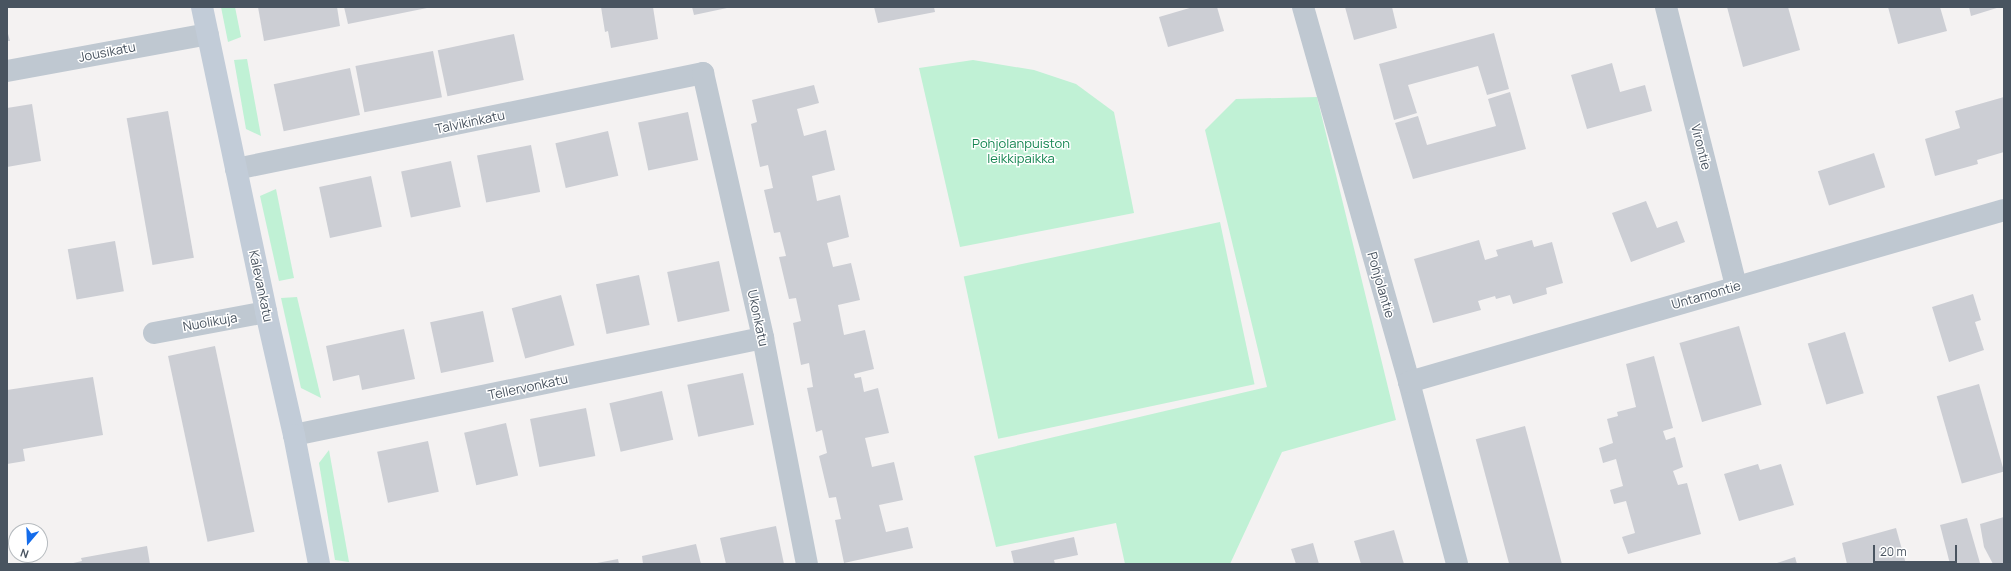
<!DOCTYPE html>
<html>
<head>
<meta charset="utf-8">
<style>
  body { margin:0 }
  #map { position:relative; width:2011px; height:571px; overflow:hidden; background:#f4f2f2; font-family:Manrope,sans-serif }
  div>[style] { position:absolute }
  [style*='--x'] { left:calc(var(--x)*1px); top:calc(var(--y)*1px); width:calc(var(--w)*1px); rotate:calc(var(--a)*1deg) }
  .green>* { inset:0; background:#c0f1d5; transform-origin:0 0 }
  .building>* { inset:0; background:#ccced4; transform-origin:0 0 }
  .street>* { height:22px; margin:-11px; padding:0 11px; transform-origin:11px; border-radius:11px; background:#bfc8d1 }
  .secondary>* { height:22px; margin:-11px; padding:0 11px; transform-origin:11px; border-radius:11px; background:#c2ccd8 }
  span { translate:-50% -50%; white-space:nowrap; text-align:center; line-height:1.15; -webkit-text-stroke:3px #fff; paint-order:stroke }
  .street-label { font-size:13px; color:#495460 }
  .park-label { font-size:13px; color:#158651 }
  .frame { position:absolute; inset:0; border:8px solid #495460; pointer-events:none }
  .north { position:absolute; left:8px; top:523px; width:40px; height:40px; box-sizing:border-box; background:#fff; border:1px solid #b6bbbf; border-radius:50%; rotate:199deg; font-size:11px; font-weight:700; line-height:16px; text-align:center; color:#495460 }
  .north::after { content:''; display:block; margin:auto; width:14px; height:18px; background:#146ceb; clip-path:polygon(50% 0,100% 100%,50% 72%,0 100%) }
  .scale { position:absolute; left:1873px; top:545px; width:84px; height:18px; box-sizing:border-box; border:2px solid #495460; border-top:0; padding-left:5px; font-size:12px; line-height:14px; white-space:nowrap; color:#495460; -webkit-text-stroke:3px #fff; paint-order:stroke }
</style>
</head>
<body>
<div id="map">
  <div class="green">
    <i style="clip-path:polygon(221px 7px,235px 7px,241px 37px,228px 42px)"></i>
    <i style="clip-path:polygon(247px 59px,261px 136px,246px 129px,234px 60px)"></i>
    <i style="clip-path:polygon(973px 60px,1034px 70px,1076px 84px,1114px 112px,1134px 213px,960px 247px,919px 68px)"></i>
    <i style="clip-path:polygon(1317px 97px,1396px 420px,1282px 452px,1230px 564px,1125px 564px,1116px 523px,996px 547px,974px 456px,1267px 387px,1205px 130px,1236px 99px)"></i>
    <i style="clip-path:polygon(276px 189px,294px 278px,279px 281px,260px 196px)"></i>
    <i style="left:1220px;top:222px;width:166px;height:262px;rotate:78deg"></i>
    <i style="clip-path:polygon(297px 297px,321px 398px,301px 388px,281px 298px)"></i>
    <i style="clip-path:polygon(329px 450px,349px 562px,335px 560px,319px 463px)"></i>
  </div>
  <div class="building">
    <i style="clip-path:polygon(258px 7px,337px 7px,340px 26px,264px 41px)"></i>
    <i style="clip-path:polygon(344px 7px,427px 7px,427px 8px,348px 24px)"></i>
    <i style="clip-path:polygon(601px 7px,653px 7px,658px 39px,611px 48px,608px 31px,605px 32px)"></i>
    <i style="clip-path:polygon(692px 7px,727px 7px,727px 8px,694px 15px)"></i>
    <i style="clip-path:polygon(874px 7px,934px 7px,935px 12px,878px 23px)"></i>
    <i style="clip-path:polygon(1193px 7px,1217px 7px,1224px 31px,1168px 47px,1159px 17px)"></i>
    <i style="clip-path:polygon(1345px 7px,1392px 7px,1397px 28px,1354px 40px)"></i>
    <i style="clip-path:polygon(1727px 7px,1788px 7px,1800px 50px,1743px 67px)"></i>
    <i style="clip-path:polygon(1888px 7px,1940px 7px,1947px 31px,1898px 44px)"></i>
    <i style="clip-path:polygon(1969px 7px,2000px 7px,1971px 16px)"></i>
    <i style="clip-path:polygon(7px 30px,10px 41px,7px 41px)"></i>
    <i style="clip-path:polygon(1494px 33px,1509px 89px,1487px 95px,1478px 66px,1408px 85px,1417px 113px,1394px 120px,1379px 64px)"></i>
    <i style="left:514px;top:34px;width:47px;height:78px;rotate:78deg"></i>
    <i style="left:433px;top:51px;width:47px;height:79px;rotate:79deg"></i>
    <i style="clip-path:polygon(1612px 63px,1620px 92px,1645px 85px,1652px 111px,1587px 129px,1571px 75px)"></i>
    <i style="left:350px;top:68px;width:48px;height:78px;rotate:78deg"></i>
    <i style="clip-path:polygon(814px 85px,819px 103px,797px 109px,804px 136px,826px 130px,835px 170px,812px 176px,817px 201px,840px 195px,849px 237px,827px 243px,833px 267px,851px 263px,860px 300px,838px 305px,844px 335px,865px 330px,874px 369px,854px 374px,855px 378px,861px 377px,864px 392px,878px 388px,889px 433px,865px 438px,872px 467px,894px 462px,903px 500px,879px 505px,886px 532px,908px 527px,913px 548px,844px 563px,835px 520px,841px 519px,836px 497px,829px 498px,819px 456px,827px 453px,822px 430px,816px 432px,807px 388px,813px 387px,809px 363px,801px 365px,793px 323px,801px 321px,796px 298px,789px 299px,779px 257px,786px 256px,780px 232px,774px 233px,764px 190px,773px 188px,768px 165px,760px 167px,751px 124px,757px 122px,752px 100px)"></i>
    <i style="clip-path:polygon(1510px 92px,1526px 149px,1413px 179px,1395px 123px,1418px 116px,1427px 145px,1496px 126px,1488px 99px)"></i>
    <i style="clip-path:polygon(2004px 97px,2004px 152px,1977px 160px,1978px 164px,1935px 176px,1925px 139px,1960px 128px,1955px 111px)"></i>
    <i style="clip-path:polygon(32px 104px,41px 161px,7px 167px,7px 108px)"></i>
    <i style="left:168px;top:111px;width:149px;height:42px;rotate:80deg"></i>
    <i style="left:688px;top:112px;width:49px;height:51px;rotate:78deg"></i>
    <i style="left:608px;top:131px;width:46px;height:54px;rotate:77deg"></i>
    <i style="left:531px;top:145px;width:48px;height:55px;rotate:79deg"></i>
    <i style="left:1874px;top:153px;width:36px;height:59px;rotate:72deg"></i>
    <i style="left:451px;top:161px;width:47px;height:51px;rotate:78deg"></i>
    <i style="left:371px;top:176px;width:52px;height:53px;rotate:78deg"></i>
    <i style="clip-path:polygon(1646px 201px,1657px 228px,1677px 221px,1685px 242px,1631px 262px,1612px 213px)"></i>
    <i style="clip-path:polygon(1479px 240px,1485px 260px,1498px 256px,1496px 250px,1532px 240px,1534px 247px,1552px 242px,1563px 283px,1546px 288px,1547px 294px,1513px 304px,1510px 295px,1496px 299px,1495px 296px,1478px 301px,1481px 310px,1433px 323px,1414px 259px)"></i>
    <i style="left:115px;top:241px;width:51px;height:48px;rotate:80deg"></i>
    <i style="left:719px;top:261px;width:51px;height:53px;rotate:78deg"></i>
    <i style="left:639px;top:275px;width:51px;height:44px;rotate:78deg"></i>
    <i style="clip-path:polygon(1973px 294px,1981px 320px,1975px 322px,1984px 350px,1949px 362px,1932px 307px)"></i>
    <i style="left:561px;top:295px;width:52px;height:51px;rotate:75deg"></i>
    <i style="left:483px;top:311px;width:52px;height:54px;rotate:78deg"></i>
    <i style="left:1739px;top:326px;width:82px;height:62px;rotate:74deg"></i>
    <i style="clip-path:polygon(404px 329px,415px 379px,362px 390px,359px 375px,333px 381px,326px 346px)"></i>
    <i style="left:1845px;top:332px;width:64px;height:39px;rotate:73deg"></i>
    <i style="left:215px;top:346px;width:190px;height:48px;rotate:78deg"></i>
    <i style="clip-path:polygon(1654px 356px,1673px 428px,1663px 431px,1666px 440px,1675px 437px,1683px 467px,1673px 471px,1678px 485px,1687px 483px,1701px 534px,1628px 554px,1622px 537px,1635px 533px,1626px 501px,1614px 504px,1610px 490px,1623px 486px,1616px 459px,1603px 463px,1599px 448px,1613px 443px,1607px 419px,1618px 416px,1617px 412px,1636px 407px,1626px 364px)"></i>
    <i style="left:743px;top:373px;width:53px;height:57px;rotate:78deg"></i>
    <i style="clip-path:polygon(93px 377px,103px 435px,23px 449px,25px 461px,7px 464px,7px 390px)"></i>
    <i style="left:1979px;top:384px;width:91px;height:44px;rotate:74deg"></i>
    <i style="left:662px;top:391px;width:50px;height:54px;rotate:77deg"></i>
    <i style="left:586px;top:408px;width:49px;height:57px;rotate:79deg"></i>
    <i style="left:506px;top:423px;width:54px;height:43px;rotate:77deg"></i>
    <i style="left:1525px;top:426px;width:143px;height:51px;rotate:75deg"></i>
    <i style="left:428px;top:441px;width:52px;height:52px;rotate:78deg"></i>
    <i style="clip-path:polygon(1758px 464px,1760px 470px,1781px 464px,1794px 505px,1739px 521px,1724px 474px)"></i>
    <i style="clip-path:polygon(2004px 517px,2004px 564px,1993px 564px,1984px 547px,1980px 524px)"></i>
    <i style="clip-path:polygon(1967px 518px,1980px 563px,1950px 564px,1940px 525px)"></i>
    <i style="clip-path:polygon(776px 526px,784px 564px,726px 564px,720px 538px)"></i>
    <i style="clip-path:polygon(1896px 528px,1906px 564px,1847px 564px,1842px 543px)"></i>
    <i style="clip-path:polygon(1394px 530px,1404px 564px,1361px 564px,1354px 541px)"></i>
    <i style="clip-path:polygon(1074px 537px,1078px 555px,1054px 560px,1055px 564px,1014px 564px,1011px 551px)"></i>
    <i style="clip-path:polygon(1313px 543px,1319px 564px,1296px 564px,1291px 549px)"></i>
    <i style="clip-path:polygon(696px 544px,701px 564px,643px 564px,642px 556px)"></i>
    <i style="clip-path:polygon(147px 546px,150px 564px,69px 564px,82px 561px,81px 558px)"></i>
    <i style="clip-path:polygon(1795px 557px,1797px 564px,1774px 564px)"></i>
    <i style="clip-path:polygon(618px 559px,619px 564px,597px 564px,597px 563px)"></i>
  </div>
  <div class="street">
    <i style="--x:1303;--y:7;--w:390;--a:74.2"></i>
    <i style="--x:1409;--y:382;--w:188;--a:75.2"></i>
    <i style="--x:1666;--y:7;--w:288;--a:75.9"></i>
    <i style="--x:7;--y:71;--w:204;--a:-10.4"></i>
    <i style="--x:236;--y:169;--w:477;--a:-11.6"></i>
    <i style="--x:703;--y:73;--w:272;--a:77.2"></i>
    <i style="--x:763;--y:338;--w:230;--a:79"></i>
    <i style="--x:154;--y:333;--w:114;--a:-10.6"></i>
    <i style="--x:1409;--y:382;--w:619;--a:-16.12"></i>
    <i style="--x:294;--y:435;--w:479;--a:-11.7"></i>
  </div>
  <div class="secondary">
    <i style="--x:202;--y:7;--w:312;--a:78.1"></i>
    <i style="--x:266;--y:312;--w:126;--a:77.2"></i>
    <i style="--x:294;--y:435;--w:131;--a:79"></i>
  </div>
  <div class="street-label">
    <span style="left:107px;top:52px;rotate:-11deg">Jousikatu</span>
    <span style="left:470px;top:122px;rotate:-12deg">Talvikinkatu</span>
    <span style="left:1701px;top:147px;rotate:76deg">Virontie</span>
    <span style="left:1381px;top:285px;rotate:74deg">Pohjolantie</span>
    <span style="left:261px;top:286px;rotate:78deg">Kalevankatu</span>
    <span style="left:1706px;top:295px;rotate:-16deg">Untamontie</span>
    <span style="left:758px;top:318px;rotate:78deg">Ukonkatu</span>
    <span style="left:210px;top:322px;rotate:-10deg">Nuolikuja</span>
    <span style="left:528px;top:387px;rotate:-12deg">Tellervonkatu</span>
  </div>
  <div class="park-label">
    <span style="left:1021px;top:151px">Pohjolanpuiston<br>leikkipaikka</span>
  </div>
  <div class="frame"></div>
  <div class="north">N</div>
  <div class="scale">20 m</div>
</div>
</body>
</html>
